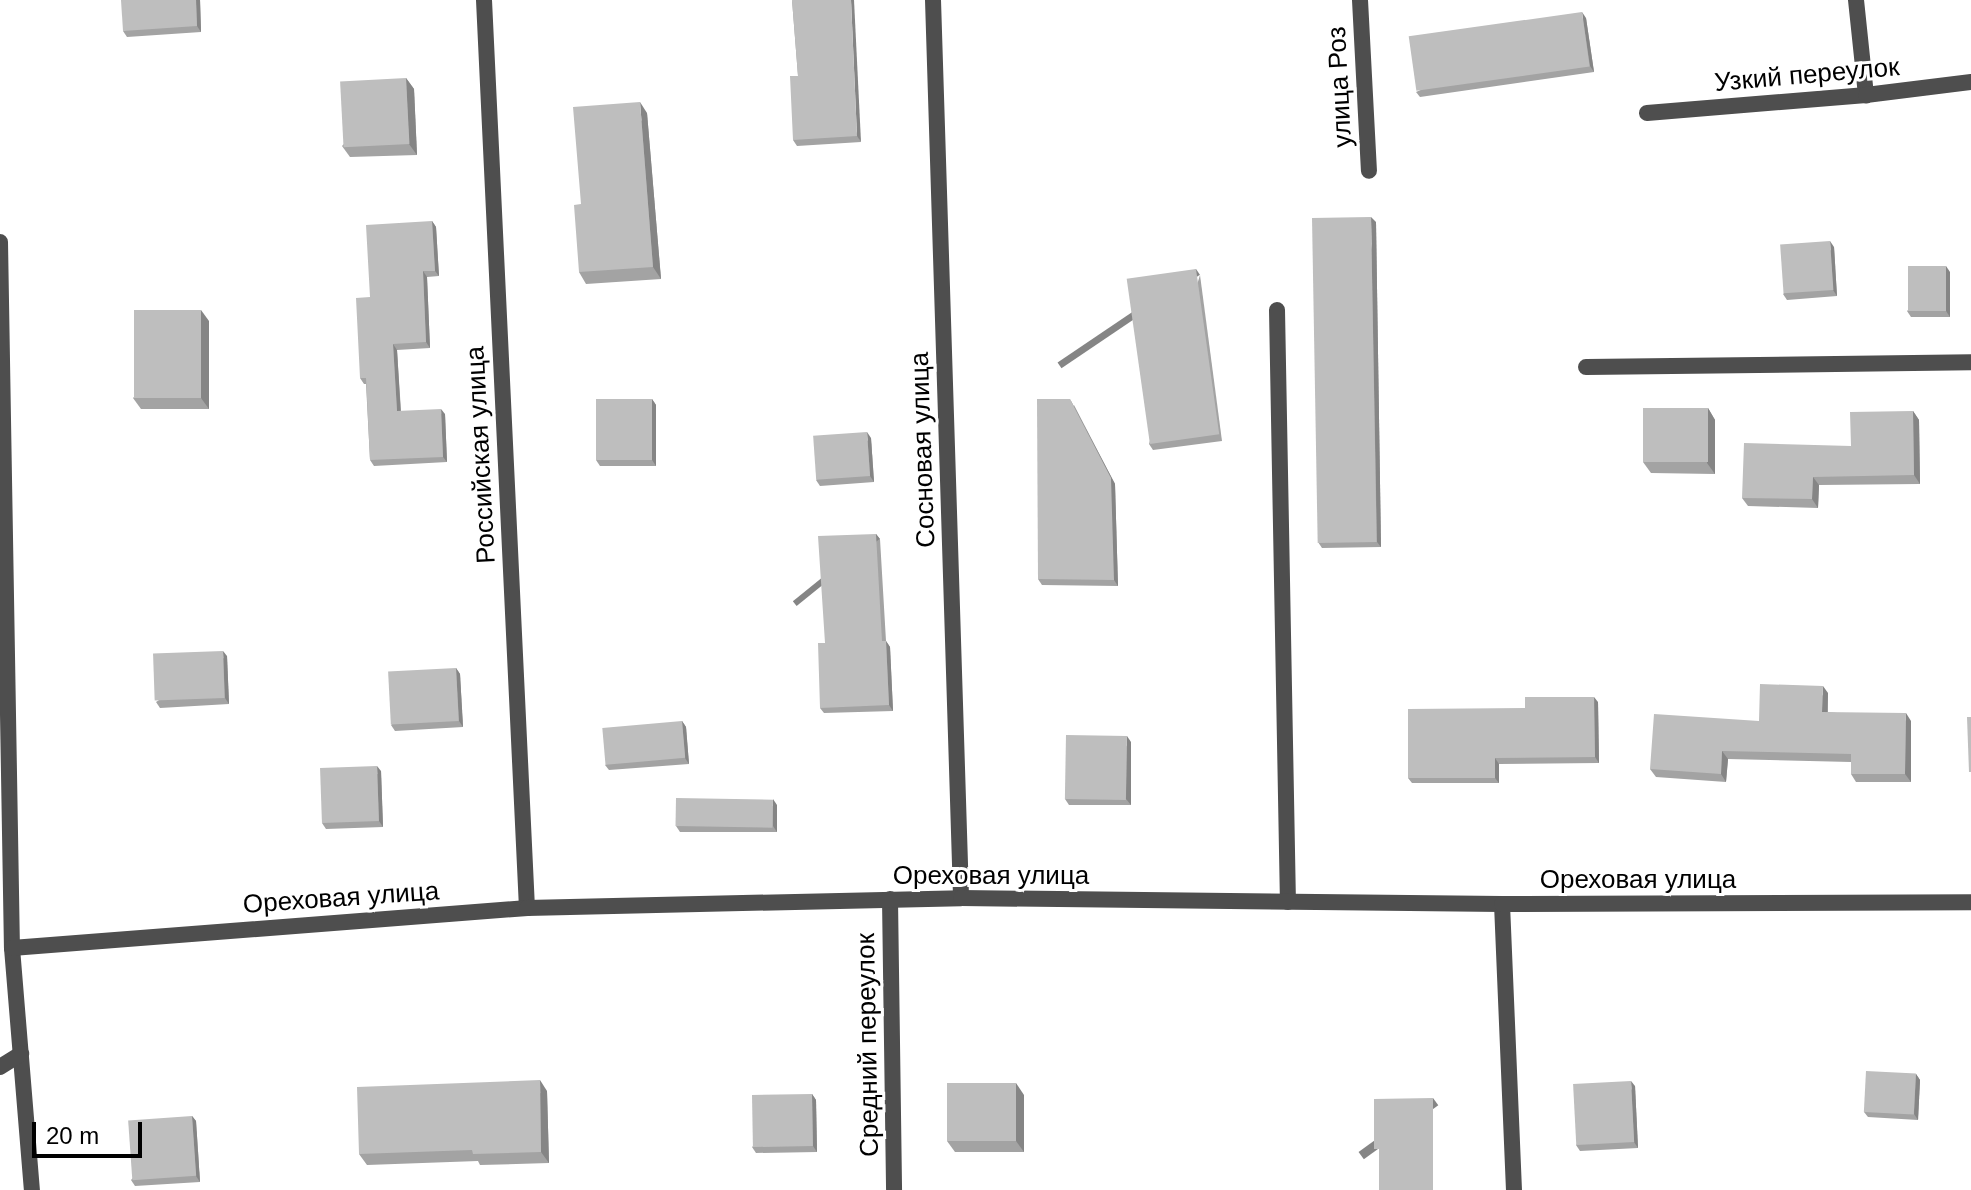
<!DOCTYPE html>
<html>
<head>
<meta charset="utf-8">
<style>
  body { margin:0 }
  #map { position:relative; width:1971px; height:1190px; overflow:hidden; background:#fff; font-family:Helvetica,sans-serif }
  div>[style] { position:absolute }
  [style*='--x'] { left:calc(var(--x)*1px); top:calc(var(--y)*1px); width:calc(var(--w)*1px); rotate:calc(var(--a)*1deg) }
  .service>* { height:16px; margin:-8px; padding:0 8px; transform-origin:8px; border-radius:8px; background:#4e4e4e }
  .minor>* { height:16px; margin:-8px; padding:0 8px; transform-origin:8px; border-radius:8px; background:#4e4e4e }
  .wall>* { inset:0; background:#a3a3a3 }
  .shaded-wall>* { inset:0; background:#858585; transform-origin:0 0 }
  .building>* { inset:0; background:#bebebe; transform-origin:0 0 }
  span { translate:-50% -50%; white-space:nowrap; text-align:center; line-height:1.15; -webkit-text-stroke:6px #fff; paint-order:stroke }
  .street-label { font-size:26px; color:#000 }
  .scale { position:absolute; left:32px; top:1122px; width:110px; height:36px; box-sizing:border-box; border:4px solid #000; border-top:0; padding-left:10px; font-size:24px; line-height:28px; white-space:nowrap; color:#000; -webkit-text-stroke:6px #fff; paint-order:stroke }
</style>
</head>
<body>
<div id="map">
  <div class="service">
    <i style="--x:1277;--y:310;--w:592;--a:88.94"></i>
  </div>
  <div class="minor">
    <i style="--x:484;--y:0;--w:909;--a:87.29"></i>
    <i style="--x:933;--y:0;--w:898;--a:88.21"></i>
    <i style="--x:1360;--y:0;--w:171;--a:87"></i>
    <i style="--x:1856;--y:0;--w:96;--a:84"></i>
    <i style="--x:1647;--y:113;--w:220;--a:-4.7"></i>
    <i style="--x:1866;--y:95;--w:106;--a:-7.1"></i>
    <i style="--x:0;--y:242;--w:706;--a:89.03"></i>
    <i style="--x:12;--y:948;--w:243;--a:85.3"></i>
    <i style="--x:1586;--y:367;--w:385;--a:-0.7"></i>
    <i style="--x:890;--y:899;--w:291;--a:89.2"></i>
    <i style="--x:1502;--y:904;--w:286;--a:87.6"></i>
    <i style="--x:12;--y:948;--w:517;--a:-4.44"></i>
    <i style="--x:527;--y:908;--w:434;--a:-1.3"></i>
    <i style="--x:961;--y:898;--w:541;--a:0.64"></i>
    <i style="--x:1502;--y:904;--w:469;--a:-0.2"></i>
    <i style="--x:0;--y:1067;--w:25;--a:-32"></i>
  </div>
  <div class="wall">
    <i style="clip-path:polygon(200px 0,201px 32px,127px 37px,123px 31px)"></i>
    <i style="clip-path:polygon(792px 0,861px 142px,797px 146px,793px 140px,798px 76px)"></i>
    <i style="clip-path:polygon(1586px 18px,1594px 72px,1420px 97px,1416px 92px)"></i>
    <i style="clip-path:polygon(406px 78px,414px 89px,417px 155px,350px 157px,342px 146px)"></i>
    <i style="clip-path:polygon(647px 113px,661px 279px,586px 284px,579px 272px,581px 204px)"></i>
    <i style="clip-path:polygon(432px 221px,436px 227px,439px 276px,427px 277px,430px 348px,397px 350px,401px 411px,445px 414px,447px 462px,374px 466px,370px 460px,366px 384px,364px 384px,360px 378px,370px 297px)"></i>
    <i style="clip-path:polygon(1376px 222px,1381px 547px,1322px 548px,1318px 542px)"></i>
    <i style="clip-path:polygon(1834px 247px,1837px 296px,1787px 300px,1783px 294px)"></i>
    <i style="clip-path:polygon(1950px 272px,1950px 317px,1911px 317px,1907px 311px)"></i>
    <i style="clip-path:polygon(1200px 275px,1222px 441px,1153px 450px,1149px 444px)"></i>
    <i style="clip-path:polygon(209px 321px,209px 409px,141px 409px,133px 398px)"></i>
    <i style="clip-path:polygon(652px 399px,656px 405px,656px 466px,600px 466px,596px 460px)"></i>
    <i style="clip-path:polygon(1074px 405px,1115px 484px,1118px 586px,1042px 585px,1038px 579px)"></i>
    <i style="clip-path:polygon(1708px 408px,1715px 420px,1715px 474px,1651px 473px,1643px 462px)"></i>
    <i style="clip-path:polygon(1913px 411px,1919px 420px,1920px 484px,1819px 485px,1818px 508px,1748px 506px,1742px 498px,1851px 446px)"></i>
    <i style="clip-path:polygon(871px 438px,874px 482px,820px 486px,816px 480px)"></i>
    <i style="clip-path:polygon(876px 534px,880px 539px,886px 641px,890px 647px,893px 711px,824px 713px,820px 708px,825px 643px)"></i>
    <i style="clip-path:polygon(227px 656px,229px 704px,160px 708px,156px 702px)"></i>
    <i style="clip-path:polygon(456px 668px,460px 674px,463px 727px,395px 731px,391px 725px)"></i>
    <i style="clip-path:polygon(1828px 693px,1828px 712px,1911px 721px,1911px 782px,1856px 782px,1851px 774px,1851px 762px,1728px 759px,1726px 782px,1656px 777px,1650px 769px,1759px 721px)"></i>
    <i style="clip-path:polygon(1598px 702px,1599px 763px,1499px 764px,1499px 783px,1412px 783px,1408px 778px,1525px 708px)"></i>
    <i style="clip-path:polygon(682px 721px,686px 727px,689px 764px,609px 770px,605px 765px)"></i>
    <i style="clip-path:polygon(1131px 742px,1131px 805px,1069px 805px,1065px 799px)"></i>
    <i style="clip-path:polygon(381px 771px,383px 827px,326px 829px,322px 823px)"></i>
    <i style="clip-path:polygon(777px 805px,777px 832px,680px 832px,676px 826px)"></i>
    <i style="clip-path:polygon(1916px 1074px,1920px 1080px,1918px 1120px,1868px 1117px,1864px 1112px)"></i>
    <i style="clip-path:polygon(1635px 1086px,1638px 1148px,1580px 1151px,1576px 1145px)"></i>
    <i style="clip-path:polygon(547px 1091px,549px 1163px,480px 1165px,478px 1161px,367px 1165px,359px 1154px)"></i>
    <i style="clip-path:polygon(812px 1094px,816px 1100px,817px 1152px,756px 1153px,752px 1147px)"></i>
    <i style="clip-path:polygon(1024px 1095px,1024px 1152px,955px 1152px,947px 1141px)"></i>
    <i style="clip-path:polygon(192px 1116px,196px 1121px,200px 1182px,135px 1186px,131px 1180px)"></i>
  </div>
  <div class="shaded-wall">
    <i style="clip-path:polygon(196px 0,200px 0,201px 32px,197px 26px)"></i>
    <i style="clip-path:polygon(851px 0,854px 0,861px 142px,857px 136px)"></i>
    <i style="clip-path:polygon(1582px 12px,1586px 18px,1594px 72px,1590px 66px)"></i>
    <i style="clip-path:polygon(406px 78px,414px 89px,417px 155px,409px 144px)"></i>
    <i style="clip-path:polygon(640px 102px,647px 113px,661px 279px,653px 267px)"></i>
    <i style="clip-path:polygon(1371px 217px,1376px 222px,1381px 547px,1377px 542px)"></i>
    <i style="clip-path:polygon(432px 221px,436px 227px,439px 276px,435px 271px)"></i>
    <i style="clip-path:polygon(1830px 241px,1834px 247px,1837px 296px,1833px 290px)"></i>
    <i style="clip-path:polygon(1946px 266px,1950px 272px,1950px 317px,1946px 311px)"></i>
    <i style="left:1196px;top:269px;width:7px;height:167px;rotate:56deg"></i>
    <i style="clip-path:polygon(423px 271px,427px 277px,430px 348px,426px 342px)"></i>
    <i style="clip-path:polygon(201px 310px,209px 321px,209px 409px,201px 398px)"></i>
    <i style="clip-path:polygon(393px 344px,397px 350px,401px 417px,397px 411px)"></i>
    <i style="clip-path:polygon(652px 399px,656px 405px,656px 466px,652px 460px)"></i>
    <i style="clip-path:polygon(1070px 399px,1115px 484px,1118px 586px,1114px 580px)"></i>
    <i style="clip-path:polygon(1708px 408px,1715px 420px,1715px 474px,1707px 463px)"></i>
    <i style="clip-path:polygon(441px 409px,445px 414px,447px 462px,443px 457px)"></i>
    <i style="clip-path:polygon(1913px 411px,1919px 420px,1920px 484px,1914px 475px)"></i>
    <i style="clip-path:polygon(867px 432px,871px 438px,874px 482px,870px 476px)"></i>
    <i style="clip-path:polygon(1813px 477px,1819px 485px,1818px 508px,1812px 499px)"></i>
    <i style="left:876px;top:534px;width:6px;height:107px;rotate:51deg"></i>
    <i style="clip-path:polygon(886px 641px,890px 647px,893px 711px,889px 705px)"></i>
    <i style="clip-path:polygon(223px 651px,227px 656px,229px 704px,225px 698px)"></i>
    <i style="clip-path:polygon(456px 668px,460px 674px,463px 727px,459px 721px)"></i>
    <i style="clip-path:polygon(1823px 686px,1828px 693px,1827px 719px,1822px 712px)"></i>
    <i style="clip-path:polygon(1594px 697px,1598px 702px,1599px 763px,1595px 757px)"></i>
    <i style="clip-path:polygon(1906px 713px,1911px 721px,1911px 782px,1905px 774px)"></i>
    <i style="clip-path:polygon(682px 721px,686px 727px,689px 764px,685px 758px)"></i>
    <i style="clip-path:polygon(1127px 736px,1131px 742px,1131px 805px,1126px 799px)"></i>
    <i style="clip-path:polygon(1722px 751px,1728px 759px,1726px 782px,1721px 774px)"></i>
    <i style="clip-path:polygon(1495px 758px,1499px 764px,1499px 783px,1495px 778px)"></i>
    <i style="clip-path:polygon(377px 766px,381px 771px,383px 827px,379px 821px)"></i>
    <i style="clip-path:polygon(773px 799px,777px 805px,777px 832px,773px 826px)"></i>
    <i style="clip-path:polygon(1916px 1074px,1920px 1080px,1918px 1120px,1914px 1114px)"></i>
    <i style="clip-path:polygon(540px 1080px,547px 1091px,549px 1163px,541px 1152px)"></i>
    <i style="clip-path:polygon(1631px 1081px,1635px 1086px,1638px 1148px,1634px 1142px)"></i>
    <i style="clip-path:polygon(1016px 1083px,1024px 1095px,1024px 1152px,1016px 1141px)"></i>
    <i style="clip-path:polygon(812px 1094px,816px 1100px,817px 1152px,813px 1146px)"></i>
    <i style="left:1433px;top:1098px;width:9px;height:92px;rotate:54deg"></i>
    <i style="clip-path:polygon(192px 1116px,196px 1121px,200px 1182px,196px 1176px)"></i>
  </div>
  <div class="building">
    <i style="clip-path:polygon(121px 0,196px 0,197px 26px,123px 31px)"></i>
    <i style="clip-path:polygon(792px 0,851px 0,857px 136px,793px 140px,790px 76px,798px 76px)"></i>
    <i style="left:1582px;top:12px;width:55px;height:175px;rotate:82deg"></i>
    <i style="left:406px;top:78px;width:66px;height:66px;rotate:87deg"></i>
    <i style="clip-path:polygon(640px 102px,653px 267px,579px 272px,574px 205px,581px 204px,573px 107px)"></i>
    <i style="left:1371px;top:217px;width:325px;height:59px;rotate:89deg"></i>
    <i style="clip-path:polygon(432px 221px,435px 271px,423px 271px,426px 342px,393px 344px,397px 411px,441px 409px,443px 457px,370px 460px,366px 378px,360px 378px,356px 298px,370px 297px,366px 225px)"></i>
    <i style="left:1830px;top:241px;width:49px;height:50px;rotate:86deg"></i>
    <i style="left:1908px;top:266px;width:38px;height:45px"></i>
    <i style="left:1196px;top:269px;width:167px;height:70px;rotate:82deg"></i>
    <i style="left:134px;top:310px;width:67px;height:88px"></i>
    <i style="left:596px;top:399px;width:56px;height:61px"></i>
    <i style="clip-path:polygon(1037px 399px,1070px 399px,1111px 478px,1114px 580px,1038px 579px)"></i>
    <i style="left:1643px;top:408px;width:65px;height:54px"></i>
    <i style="clip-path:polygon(1913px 411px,1914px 475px,1813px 477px,1812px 499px,1742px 498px,1744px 443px,1851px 446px,1850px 412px)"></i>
    <i style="left:867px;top:432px;width:44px;height:54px;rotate:86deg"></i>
    <i style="clip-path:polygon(876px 534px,882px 641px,886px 641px,889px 705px,820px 708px,818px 643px,825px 643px,818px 536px)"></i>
    <i style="left:223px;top:651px;width:47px;height:70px;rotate:88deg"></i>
    <i style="left:456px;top:668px;width:53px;height:68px;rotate:87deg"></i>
    <i style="clip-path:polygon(1760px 684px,1823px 686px,1822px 712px,1906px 713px,1905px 774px,1851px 774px,1851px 754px,1722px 751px,1721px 774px,1650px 769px,1654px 714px,1759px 721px)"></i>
    <i style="clip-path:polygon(1525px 697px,1594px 697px,1595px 757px,1495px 758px,1495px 778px,1408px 778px,1408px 709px,1525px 708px)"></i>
    <i style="clip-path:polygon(1967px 717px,1971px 717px,1971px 772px,1969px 772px)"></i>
    <i style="left:682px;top:721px;width:37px;height:80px;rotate:85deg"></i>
    <i style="left:1066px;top:735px;width:61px;height:64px;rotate:1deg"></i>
    <i style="left:377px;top:766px;width:55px;height:57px;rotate:88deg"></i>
    <i style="left:676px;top:798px;width:97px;height:28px;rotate:1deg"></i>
    <i style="left:1866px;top:1071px;width:50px;height:41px;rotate:3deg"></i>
    <i style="clip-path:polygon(540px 1080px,541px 1152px,473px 1154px,472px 1150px,359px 1154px,357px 1087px)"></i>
    <i style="left:1631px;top:1081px;width:61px;height:58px;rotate:87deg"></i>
    <i style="left:947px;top:1083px;width:69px;height:58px"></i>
    <i style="left:812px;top:1094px;width:52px;height:60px;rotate:89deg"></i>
    <i style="clip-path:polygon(1433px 1098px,1433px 1190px,1379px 1190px,1379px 1149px,1374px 1149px,1374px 1099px)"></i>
    <i style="left:192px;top:1116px;width:60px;height:64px;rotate:86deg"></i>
  </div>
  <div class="street-label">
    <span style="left:1807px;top:75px;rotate:-5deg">Узкий переулок</span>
    <span style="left:1340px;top:87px;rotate:-93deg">улица Роз</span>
    <span style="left:923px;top:450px;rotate:-92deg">Сосновая улица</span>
    <span style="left:481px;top:455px;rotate:-93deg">Российская улица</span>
    <span style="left:991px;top:876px">Ореховая улица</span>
    <span style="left:1638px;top:880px">Ореховая улица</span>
    <span style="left:341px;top:898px;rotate:-4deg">Ореховая улица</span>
    <span style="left:868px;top:1045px;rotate:-91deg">Средний переулок</span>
  </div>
  <div class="scale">20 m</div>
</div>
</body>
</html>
